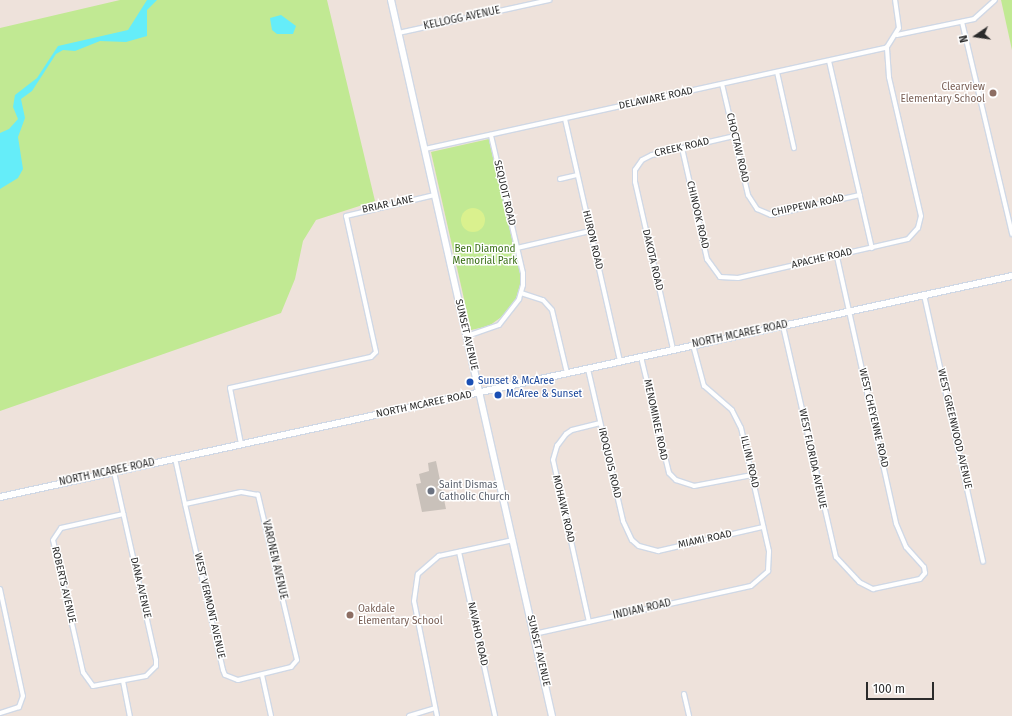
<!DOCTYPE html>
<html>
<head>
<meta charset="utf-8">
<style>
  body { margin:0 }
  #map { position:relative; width:1012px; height:716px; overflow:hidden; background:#eee2db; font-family:"Fira Sans",sans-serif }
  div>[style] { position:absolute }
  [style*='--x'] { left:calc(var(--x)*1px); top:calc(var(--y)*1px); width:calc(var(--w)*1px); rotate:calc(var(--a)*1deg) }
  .green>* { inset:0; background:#c1e993 }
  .pitch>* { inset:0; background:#daf18e }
  .round { border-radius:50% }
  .water>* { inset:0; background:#65edf9 }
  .building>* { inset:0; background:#c9c1ba }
  .roads { filter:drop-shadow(1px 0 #d0d8e5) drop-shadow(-1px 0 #d0d8e5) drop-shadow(0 1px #d0d8e5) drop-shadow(0 -1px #d0d8e5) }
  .street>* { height:4px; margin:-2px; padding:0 2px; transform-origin:2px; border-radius:2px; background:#fff }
  .secondary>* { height:6px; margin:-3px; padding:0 3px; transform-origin:3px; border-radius:3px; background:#fff }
  .dots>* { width:11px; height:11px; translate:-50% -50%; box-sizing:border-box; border:2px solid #fff; border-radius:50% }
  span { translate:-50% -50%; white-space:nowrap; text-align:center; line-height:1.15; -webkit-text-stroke:3px #fff; paint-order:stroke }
  .street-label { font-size:10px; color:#2b2b2b }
  .education-label { font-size:10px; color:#785e54 }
  .right { translate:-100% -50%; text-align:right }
  .left { translate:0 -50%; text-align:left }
  .park-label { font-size:10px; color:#386e14 }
  .transit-label { font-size:10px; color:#164399 }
  .worship-label { font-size:10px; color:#5b616d }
  .north { position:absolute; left:956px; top:16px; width:40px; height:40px; -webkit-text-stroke:3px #fff; paint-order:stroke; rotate:257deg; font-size:11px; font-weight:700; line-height:16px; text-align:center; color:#2b2b2b }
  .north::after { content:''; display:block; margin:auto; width:14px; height:18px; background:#2b2b2b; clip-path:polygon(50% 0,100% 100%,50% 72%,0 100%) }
  .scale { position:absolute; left:866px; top:682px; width:68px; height:18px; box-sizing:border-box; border:2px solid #2b2b2b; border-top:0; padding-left:5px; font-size:12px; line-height:14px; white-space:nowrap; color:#2b2b2b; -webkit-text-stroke:3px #fff; paint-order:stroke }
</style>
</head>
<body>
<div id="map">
  <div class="green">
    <i style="clip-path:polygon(120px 0,327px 0,375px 201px,316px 220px,303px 241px,295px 279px,281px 313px,0 411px,0 28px)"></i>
    <i style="clip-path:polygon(1012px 0,1012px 50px,1001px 0)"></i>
    <i style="clip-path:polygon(489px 139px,521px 274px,520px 287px,516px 299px,504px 315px,489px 326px,471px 330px,431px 152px)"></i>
  </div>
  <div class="pitch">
    <i class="round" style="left:461px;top:208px;width:24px;height:24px"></i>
  </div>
  <div class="water">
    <i style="clip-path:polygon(147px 0,157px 0,147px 10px,147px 36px,126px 42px,100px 41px,75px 51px,63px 50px,56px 54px,32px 91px,21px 99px,25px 118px,18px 137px,23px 169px,18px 178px,0 189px,0 133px,9px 129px,18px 119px,13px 107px,15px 95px,37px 78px,58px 46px,128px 30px)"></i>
    <i style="clip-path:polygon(281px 15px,296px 26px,293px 34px,277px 34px,272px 30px,270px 18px)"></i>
  </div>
  <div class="building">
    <i style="clip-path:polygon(436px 461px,446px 509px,422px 512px,416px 484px,421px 483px,419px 474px,429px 471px,428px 463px)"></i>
  </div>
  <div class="roads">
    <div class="street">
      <i style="--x:962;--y:22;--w:218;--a:76.7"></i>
      <i style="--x:398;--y:33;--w:155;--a:-12.3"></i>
      <i style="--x:897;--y:35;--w:79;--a:-11.7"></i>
      <i style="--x:974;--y:19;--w:28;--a:-42"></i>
      <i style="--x:829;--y:61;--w:192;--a:77.1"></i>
      <i style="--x:777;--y:72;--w:78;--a:77.4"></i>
      <i style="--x:722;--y:84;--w:114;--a:76.8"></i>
      <i style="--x:748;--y:195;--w:17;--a:57"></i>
      <i style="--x:757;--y:209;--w:15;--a:23"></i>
      <i style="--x:771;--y:215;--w:91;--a:-12.7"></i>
      <i style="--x:565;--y:119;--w:248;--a:77.2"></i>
      <i style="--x:682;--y:148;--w:114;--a:77.3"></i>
      <i style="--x:707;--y:259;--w:22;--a:54"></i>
      <i style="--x:720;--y:277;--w:18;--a:3"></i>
      <i style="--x:738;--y:278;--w:174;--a:-12.9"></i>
      <i style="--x:908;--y:239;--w:15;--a:-48"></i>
      <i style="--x:918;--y:228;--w:12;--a:-76"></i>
      <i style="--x:921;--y:216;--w:143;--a:-103"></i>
      <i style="--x:889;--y:77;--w:30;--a:-94"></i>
      <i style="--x:887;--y:47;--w:22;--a:-58"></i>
      <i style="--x:899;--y:28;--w:28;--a:-98"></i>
      <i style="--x:425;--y:149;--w:473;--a:-12.4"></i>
      <i style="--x:560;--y:179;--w:17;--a:-13"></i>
      <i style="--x:517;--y:248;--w:75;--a:-13.1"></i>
      <i style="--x:521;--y:293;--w:23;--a:18"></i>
      <i style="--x:543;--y:300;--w:13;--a:48"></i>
      <i style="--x:552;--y:310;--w:65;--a:76.6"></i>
      <i style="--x:924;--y:295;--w:273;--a:77.5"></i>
      <i style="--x:783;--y:326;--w:237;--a:77.1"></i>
      <i style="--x:836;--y:557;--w:34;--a:47"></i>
      <i style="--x:859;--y:582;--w:16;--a:27"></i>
      <i style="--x:873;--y:589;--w:48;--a:-12"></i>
      <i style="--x:920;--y:579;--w:8;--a:-50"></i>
      <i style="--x:925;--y:573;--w:6;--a:-99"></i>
      <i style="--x:924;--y:567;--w:27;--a:-132"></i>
      <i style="--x:906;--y:547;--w:26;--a:-113"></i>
      <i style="--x:896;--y:523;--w:273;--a:-102.5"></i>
      <i style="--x:467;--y:336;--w:34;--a:-19"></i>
      <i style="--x:499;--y:325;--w:33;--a:-52"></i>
      <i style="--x:519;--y:299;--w:15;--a:-74"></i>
      <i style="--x:523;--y:285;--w:12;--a:-90"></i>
      <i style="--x:523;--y:273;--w:142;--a:-103.1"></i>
      <i style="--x:673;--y:349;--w:171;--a:-102.8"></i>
      <i style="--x:635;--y:182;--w:12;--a:-90"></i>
      <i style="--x:635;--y:170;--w:12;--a:-55"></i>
      <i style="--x:642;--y:160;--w:11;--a:-27"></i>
      <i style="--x:652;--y:155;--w:84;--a:-13"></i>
      <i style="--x:641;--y:357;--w:119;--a:76.4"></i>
      <i style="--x:669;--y:473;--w:10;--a:45"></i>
      <i style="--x:676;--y:480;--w:19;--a:18"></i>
      <i style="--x:694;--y:486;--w:59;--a:-10.7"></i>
      <i style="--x:588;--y:369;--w:156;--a:77"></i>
      <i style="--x:623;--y:521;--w:21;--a:65"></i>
      <i style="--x:632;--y:540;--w:9;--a:41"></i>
      <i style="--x:639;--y:546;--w:20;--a:15"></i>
      <i style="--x:658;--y:551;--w:108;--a:-12.9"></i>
      <i style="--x:241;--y:444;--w:57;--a:-101.1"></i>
      <i style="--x:230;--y:388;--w:144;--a:-12.4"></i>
      <i style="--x:371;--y:357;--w:7;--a:-45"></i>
      <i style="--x:376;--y:352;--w:139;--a:-102.4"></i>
      <i style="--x:346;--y:216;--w:91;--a:-13.3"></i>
      <i style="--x:175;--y:458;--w:47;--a:77.7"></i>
      <i style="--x:185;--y:504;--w:170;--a:77.1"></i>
      <i style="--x:223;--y:670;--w:5;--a:68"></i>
      <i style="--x:225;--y:675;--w:14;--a:21"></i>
      <i style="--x:238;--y:680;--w:55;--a:-13.8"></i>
      <i style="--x:291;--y:667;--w:9;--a:-49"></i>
      <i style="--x:297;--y:660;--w:170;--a:-103.3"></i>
      <i style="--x:258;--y:495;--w:17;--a:-170"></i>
      <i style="--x:241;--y:492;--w:57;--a:167.9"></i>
      <i style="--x:114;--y:472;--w:193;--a:77.4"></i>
      <i style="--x:156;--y:660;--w:6;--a:90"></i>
      <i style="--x:156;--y:666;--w:14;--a:135"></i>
      <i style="--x:146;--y:676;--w:54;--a:169.3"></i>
      <i style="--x:93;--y:686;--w:17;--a:-126"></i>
      <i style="--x:83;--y:672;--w:135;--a:-102.8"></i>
      <i style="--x:53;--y:540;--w:14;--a:-56"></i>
      <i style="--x:61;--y:528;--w:64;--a:-12.7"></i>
      <i style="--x:459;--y:552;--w:168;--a:77.6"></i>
      <i style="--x:0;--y:589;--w:109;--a:77.9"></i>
      <i style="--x:23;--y:696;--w:12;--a:110"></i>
      <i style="--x:19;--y:707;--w:20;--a:162"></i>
      <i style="--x:589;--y:622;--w:166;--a:-102.5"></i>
      <i style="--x:553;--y:460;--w:15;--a:-74"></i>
      <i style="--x:557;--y:446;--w:15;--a:-53"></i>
      <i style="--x:566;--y:434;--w:7;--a:-34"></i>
      <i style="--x:572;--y:430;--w:29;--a:-14"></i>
      <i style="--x:534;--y:634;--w:222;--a:-12.5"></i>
      <i style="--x:751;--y:586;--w:23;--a:-41"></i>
      <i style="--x:768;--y:571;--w:20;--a:-87"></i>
      <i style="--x:769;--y:551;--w:126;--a:-102.8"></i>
      <i style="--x:741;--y:428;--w:20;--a:-117"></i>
      <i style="--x:732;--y:410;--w:37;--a:-139"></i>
      <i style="--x:704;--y:386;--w:42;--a:-105"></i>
      <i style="--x:262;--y:675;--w:42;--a:77.6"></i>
      <i style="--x:123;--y:681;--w:36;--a:79"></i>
      <i style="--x:684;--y:694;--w:23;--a:77"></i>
      <i style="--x:409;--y:716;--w:27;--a:-17"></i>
      <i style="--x:437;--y:716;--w:117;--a:-101.3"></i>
      <i style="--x:414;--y:601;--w:27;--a:-82"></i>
      <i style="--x:418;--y:574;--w:28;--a:-41"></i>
      <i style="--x:439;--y:556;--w:76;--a:-12.2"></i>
    </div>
    <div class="secondary">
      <i style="--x:391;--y:0;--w:734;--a:77.33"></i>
      <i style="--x:0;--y:497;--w:1036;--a:-12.32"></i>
    </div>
  </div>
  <div class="dots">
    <i style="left:993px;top:93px;background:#8d6e63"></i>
    <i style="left:470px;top:382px;background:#1a4fb4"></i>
    <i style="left:498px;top:395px;background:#1a4fb4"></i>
    <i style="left:431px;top:491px;background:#6b7280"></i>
    <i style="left:350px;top:615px;background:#8d6e63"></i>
  </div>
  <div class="street-label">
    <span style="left:462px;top:19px;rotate:-12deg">KELLOGG AVENUE</span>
    <span style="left:656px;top:99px;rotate:-12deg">DELAWARE ROAD</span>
    <span style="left:682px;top:148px;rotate:-13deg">CREEK ROAD</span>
    <span style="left:737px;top:148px;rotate:77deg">CHOCTAW ROAD</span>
    <span style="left:504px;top:193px;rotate:77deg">SEQUOIT ROAD</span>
    <span style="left:388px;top:205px;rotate:-12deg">BRIAR LANE</span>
    <span style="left:808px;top:206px;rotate:-12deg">CHIPPEWA ROAD</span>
    <span style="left:697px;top:215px;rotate:77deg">CHINOOK ROAD</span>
    <span style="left:592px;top:240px;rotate:77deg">HURON ROAD</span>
    <span style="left:822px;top:259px;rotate:-13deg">APACHE ROAD</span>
    <span style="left:652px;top:260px;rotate:77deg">DAKOTA ROAD</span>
    <span style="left:466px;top:335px;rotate:77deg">SUNSET AVENUE</span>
    <span style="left:740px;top:335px;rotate:-12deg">NORTH MCAREE ROAD</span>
    <span style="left:424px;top:405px;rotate:-12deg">NORTH MCAREE ROAD</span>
    <span style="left:873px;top:418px;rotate:77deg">WEST CHEYENNE ROAD</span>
    <span style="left:655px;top:420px;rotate:78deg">MENOMINEE ROAD</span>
    <span style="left:954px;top:429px;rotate:77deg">WEST GREENWOOD AVENUE</span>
    <span style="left:812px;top:459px;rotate:78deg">WEST FLORIDA AVENUE</span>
    <span style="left:749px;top:462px;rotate:77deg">ILLINI ROAD</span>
    <span style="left:609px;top:463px;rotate:77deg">IROQUOIS ROAD</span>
    <span style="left:107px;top:473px;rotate:-12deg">NORTH MCAREE ROAD</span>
    <span style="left:563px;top:509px;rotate:77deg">MOHAWK ROAD</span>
    <span style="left:705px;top:540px;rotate:-12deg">MIAMI ROAD</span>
    <span style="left:274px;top:560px;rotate:77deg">VARONEN AVENUE</span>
    <span style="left:63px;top:585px;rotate:77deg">ROBERTS AVENUE</span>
    <span style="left:140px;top:588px;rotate:77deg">DANA AVENUE</span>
    <span style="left:209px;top:606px;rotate:77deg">WEST VERMONT AVENUE</span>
    <span style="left:642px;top:610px;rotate:-13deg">INDIAN ROAD</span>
    <span style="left:477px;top:634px;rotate:78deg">NAVAHO ROAD</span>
    <span style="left:538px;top:651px;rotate:77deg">SUNSET AVENUE</span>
  </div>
  <div class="education-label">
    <span class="right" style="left:985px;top:93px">Clearview<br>Elementary School</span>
    <span class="left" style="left:358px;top:615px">Oakdale<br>Elementary School</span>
  </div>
  <div class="park-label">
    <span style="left:485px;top:255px">Ben Diamond<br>Memorial Park</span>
  </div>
  <div class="transit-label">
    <span class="left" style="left:478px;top:382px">Sunset &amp; McAree</span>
    <span class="left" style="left:506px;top:395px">McAree &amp; Sunset</span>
  </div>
  <div class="worship-label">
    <span class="left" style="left:439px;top:491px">Saint Dismas<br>Catholic Church</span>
  </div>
  <div class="north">N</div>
  <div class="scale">100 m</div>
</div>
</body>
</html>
